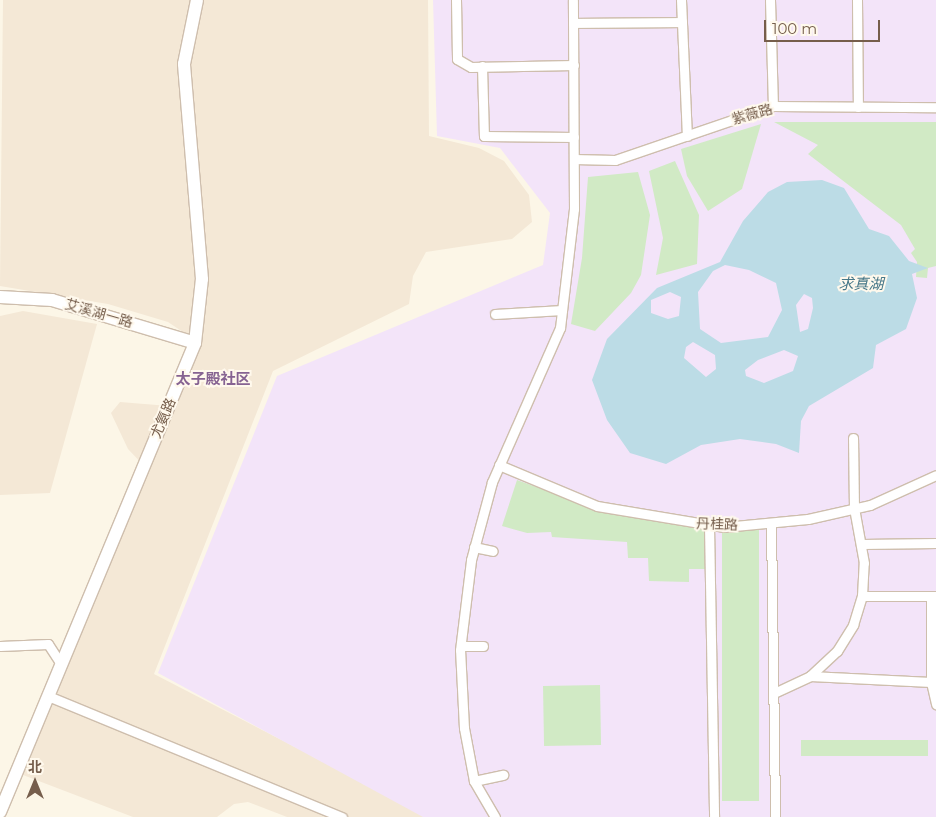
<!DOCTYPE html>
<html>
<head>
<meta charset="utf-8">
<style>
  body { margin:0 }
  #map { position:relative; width:936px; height:817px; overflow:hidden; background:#fcf6e7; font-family:Montserrat,"Noto Sans SC",sans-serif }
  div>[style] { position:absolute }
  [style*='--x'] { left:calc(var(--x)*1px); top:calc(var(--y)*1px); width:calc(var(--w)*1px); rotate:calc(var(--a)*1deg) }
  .residential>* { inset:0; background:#f4e8d6 }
  .education>* { inset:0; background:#f3e4f9 }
  .green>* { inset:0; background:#d1eac5; transform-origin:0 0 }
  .water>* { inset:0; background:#bcdce6 }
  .roads { filter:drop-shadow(1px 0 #cebead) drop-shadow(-1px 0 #cebead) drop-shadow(0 1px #cebead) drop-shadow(0 -1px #cebead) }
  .street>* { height:9px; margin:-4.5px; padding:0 4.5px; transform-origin:4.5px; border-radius:4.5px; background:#fff }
  .secondary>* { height:12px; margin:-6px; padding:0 6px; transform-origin:6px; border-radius:6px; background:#fff }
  span { translate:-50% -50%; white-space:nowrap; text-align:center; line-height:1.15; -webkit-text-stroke:4px #fff9ed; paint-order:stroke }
  .street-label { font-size:14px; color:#765e4c }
  .water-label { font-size:15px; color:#467788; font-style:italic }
  .neighbourhood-label { font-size:15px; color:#866392; font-weight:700 }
  .north { position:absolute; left:10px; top:757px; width:50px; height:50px; -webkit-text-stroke:4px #fff9ed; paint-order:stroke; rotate:0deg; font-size:14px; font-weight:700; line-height:20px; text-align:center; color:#765e4c }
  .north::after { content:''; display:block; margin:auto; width:18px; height:22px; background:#765e4c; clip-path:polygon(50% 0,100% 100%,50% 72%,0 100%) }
  .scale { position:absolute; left:764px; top:20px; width:116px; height:22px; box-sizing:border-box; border:2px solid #765e4c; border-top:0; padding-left:6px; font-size:15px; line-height:18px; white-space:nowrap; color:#765e4c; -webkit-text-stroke:4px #fff9ed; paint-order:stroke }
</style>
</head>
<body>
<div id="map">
  <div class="residential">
    <i style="clip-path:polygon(3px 0,428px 0,429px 136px,479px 148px,504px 161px,529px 195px,532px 222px,512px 239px,426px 252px,413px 276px,409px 304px,273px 371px,154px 674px,430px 817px,287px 817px,248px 802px,234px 804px,217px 817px,133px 817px,23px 775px,148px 470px,128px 449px,111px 413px,120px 402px,169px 406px,189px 336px,168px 322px,108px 304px,0 286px)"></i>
    <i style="clip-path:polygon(23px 311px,97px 324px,50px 493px,0 495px,0 316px)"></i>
  </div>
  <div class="education">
    <i style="clip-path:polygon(433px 0,936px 0,936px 817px,423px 817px,158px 673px,277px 376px,543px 265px,550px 213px,500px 148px,437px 136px)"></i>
  </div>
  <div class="green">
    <i style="clip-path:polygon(774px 122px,936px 122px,936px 266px,928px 268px,927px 278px,916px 277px,917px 262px,911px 253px,915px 249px,901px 225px,808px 154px,818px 145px)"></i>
    <i style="clip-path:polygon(761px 124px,742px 189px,708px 211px,687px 176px,681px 149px)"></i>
    <i style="clip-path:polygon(675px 161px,699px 215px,697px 264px,656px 275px,663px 238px,649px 171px)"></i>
    <i style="clip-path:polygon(638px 172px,650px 215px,641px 275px,631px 293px,595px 331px,571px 324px,582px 258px,588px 177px)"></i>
    <i style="clip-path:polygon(517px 480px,609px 513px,705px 529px,706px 569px,689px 569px,689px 582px,649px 581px,648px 558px,628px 558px,627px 542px,552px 537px,551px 532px,527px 533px,502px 526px)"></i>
    <i style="left:722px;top:530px;width:37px;height:271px"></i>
    <i style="left:600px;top:685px;width:60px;height:57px;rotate:89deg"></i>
    <i style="left:801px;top:740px;width:127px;height:16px"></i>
  </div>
  <div class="water">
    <i style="clip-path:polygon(evenodd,822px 180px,844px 188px,869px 229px,889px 236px,909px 261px,928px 268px,912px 274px,917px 298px,906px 329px,876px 345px,873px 368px,809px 406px,801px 421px,799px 453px,776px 444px,740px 439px,701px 445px,666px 464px,630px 453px,607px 420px,592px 380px,607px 339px,657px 288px,720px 262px,743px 221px,768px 192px,787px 182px,822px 180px,725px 265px,749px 270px,776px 283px,782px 310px,768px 337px,721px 343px,700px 329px,698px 292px,713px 271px,725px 265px,822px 180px,670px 292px,681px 297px,679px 316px,668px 319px,651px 313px,651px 300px,670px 292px,822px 180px,804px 294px,812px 298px,813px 308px,808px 329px,800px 332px,796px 305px,804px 294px,822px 180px,693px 342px,715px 355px,716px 369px,706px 377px,684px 358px,686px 347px,693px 342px,822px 180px,784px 350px,798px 356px,793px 371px,764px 383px,746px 376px,745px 370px,758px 360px,784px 350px)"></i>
  </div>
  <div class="roads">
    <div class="street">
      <i style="--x:456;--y:0;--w:59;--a:89"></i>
      <i style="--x:457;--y:59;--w:16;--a:30"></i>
      <i style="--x:471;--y:67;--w:103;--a:-1.1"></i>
      <i style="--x:681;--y:0;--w:136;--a:87.5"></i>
      <i style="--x:770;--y:0;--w:106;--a:88.4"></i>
      <i style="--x:857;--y:0;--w:107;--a:89.5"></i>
      <i style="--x:573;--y:23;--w:109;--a:-0.5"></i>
      <i style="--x:482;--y:66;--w:70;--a:88.4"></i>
      <i style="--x:484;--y:136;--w:90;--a:0.6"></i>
      <i style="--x:574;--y:159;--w:41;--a:1.4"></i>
      <i style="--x:615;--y:160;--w:167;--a:-18.9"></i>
      <i style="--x:773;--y:106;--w:163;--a:0.4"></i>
      <i style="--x:495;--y:314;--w:67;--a:-3.4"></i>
      <i style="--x:499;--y:465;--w:106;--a:22.7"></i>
      <i style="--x:597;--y:506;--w:129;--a:9.4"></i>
      <i style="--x:724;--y:527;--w:84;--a:-5.4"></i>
      <i style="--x:808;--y:519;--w:64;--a:-12.7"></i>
      <i style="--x:870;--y:505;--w:72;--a:-24.4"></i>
      <i style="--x:771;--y:523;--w:294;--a:89.2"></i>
      <i style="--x:709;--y:525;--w:292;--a:89"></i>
      <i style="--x:862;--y:544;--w:74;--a:-0.8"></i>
      <i style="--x:474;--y:547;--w:19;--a:12"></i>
      <i style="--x:862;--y:596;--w:74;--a:0"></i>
      <i style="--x:0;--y:646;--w:48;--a:-2.4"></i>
      <i style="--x:48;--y:644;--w:24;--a:57"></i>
      <i style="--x:461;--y:646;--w:22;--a:0"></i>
      <i style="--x:810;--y:676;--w:121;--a:2.8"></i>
      <i style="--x:931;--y:682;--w:86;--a:-90"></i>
      <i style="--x:931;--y:682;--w:23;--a:77"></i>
      <i style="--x:774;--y:693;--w:40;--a:-25"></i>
      <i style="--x:810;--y:676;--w:37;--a:-43"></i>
      <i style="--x:837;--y:651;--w:31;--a:-58"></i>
      <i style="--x:853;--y:625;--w:30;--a:-73"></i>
      <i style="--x:862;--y:596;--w:33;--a:-87"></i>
      <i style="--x:864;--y:563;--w:56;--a:-100.3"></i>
      <i style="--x:854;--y:508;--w:70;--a:-90.8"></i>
      <i style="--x:48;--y:696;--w:318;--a:22.4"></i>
      <i style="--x:474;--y:781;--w:30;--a:-12"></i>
      <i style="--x:495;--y:817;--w:42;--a:-120.3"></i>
      <i style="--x:474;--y:781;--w:54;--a:-100.7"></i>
      <i style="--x:464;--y:728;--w:78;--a:-92.9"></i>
      <i style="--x:460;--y:650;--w:91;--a:-83"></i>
      <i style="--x:471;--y:560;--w:81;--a:-74.9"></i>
      <i style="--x:492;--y:482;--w:168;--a:-66.2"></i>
      <i style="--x:560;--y:328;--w:120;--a:-83.3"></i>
      <i style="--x:574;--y:209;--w:209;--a:-90.3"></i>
    </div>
    <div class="secondary">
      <i style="--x:0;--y:297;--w:52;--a:3.3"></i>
      <i style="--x:52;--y:300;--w:149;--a:16.7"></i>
      <i style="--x:0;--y:812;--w:508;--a:-67.42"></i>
      <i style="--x:195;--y:343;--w:64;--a:-83.8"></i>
      <i style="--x:202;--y:279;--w:216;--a:-94.8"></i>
      <i style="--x:184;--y:64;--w:65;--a:-78.5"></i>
    </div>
  </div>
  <div class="street-label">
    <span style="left:752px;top:114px;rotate:-16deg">紫薇路</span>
    <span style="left:99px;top:313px;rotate:16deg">艾溪湖一路</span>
    <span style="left:163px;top:418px;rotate:-67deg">尤氨路</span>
    <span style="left:717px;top:524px;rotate:2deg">丹桂路</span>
  </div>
  <div class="water-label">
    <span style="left:861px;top:284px">求真湖</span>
  </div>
  <div class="neighbourhood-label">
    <span style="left:213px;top:379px">太子殿社区</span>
  </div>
  <div class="north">北</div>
  <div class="scale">100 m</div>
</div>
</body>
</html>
